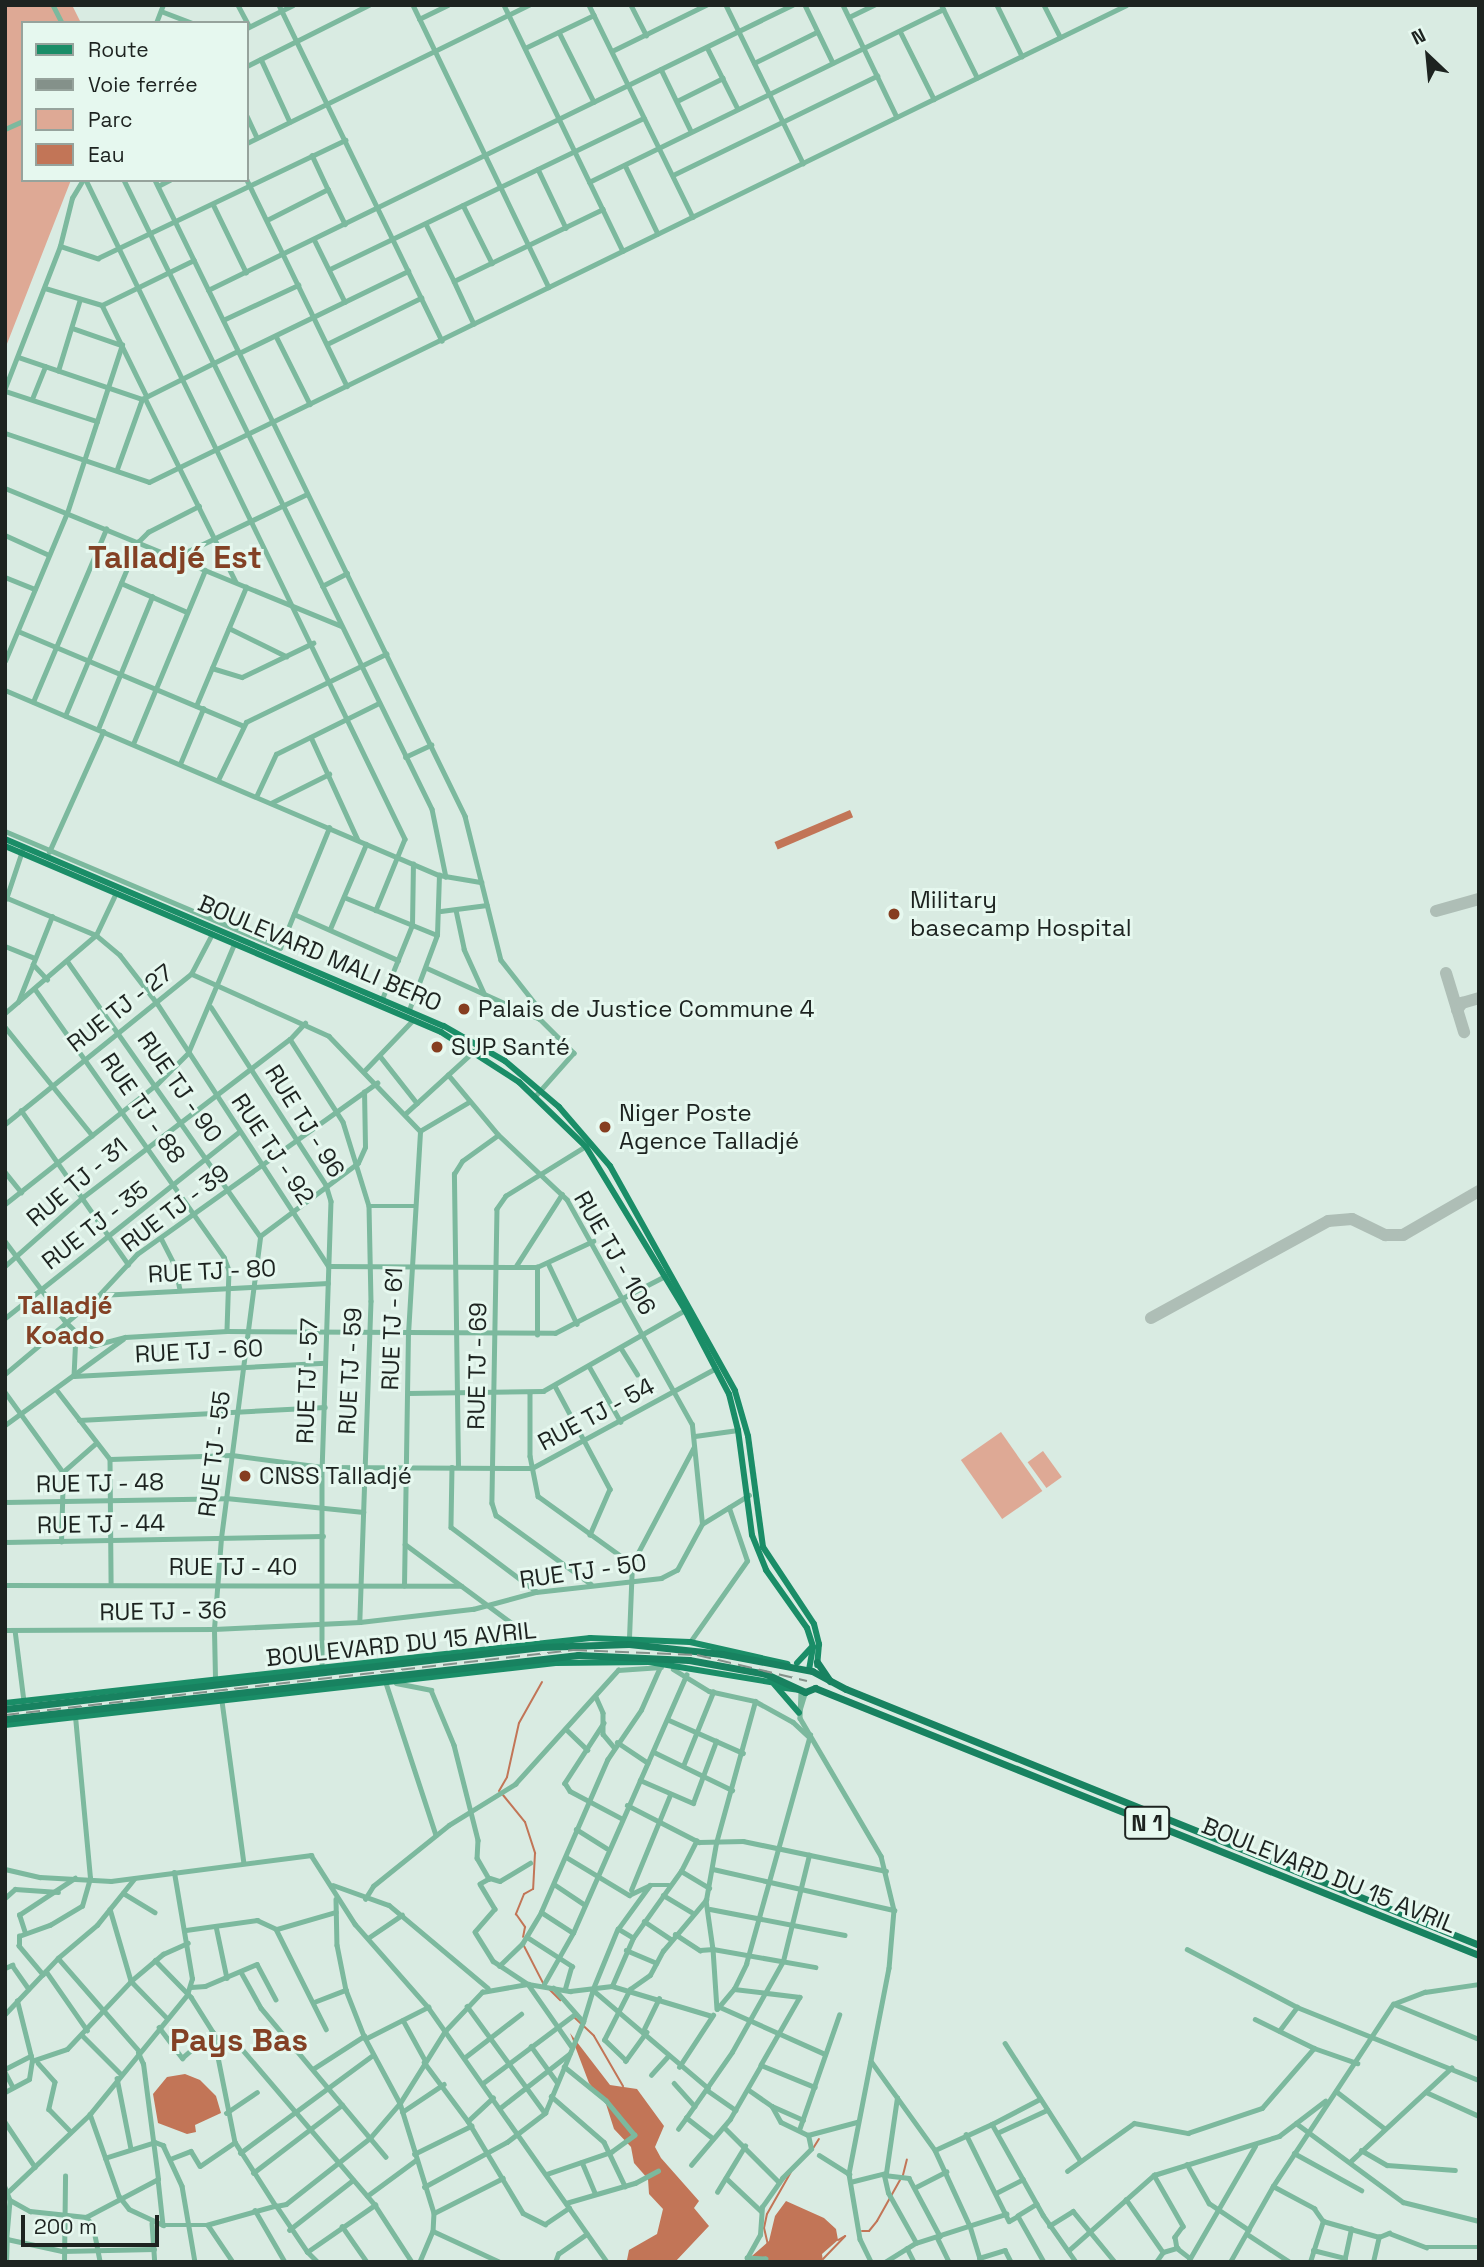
<!DOCTYPE html>
<html>
<head>
<meta charset="utf-8">
<style>
  body { margin:0 }
  #map { position:relative; width:1484px; height:2267px; overflow:hidden; background:#d9ebe2; font-family:"Space Grotesk",sans-serif }
  div>[style] { position:absolute }
  [style*='--x'] { left:calc(var(--x)*1px); top:calc(var(--y)*1px); width:calc(var(--w)*1px); rotate:calc(var(--a)*1deg) }
  .green>* { inset:0; background:#dea995; transform-origin:0 0 }
  .water>* { inset:0; background:#c27557; transform-origin:0 0 }
  .stream>* { height:2px; margin:-1px; padding:0 1px; transform-origin:1px; border-radius:1px; background:#c27557 }
  .taxiway>* { height:12px; margin:-6px; padding:0 6px; transform-origin:6px; border-radius:6px; background:#aebeb6 }
  .minor>* { height:4.5px; margin:-2.25px; padding:0 2.25px; transform-origin:2.25px; border-radius:2.25px; background:#7cb99e }
  .tertiary>* { height:5px; margin:-2.5px; padding:0 2.5px; transform-origin:2.5px; border-radius:2.5px; background:#7cb99e }
  .primary>* { height:6px; margin:-3px; padding:0 3px; transform-origin:3px; border-radius:3px; background:#1a8d67 }
  .trunk>* { height:7px; margin:-3.5px; padding:0 3.5px; transform-origin:3.5px; border-radius:3.5px; background:#188260 }
  .rail>* { height:2px; margin-top:-1px; transform-origin:0; background:repeating-linear-gradient(90deg,#84918a 0 14px,transparent 0 21px) }
  .dots>* { width:19px; height:19px; translate:-50% -50%; box-sizing:border-box; border:4px solid #e6f8ef; border-radius:50% }
  span { translate:-50% -50%; white-space:nowrap; text-align:center; line-height:1.15; -webkit-text-stroke:6px #e6f8ef; paint-order:stroke }
  .shield-label span { padding:2px 5px; background:#e6f8ef; border:2px solid; border-radius:5px; -webkit-text-stroke-width:0 }
  .shield-label { font-size:23px; color:#1d2320; font-weight:700 }
  .poi-label { font-size:24px; color:#1d2320 }
  .left { translate:0 -50%; text-align:left }
  .street-label { font-size:24px; color:#1d2320 }
  .neighbourhood-label { font-size:26px; color:#834125; font-weight:700 }
  .district-label { font-size:32px; color:#834125; font-weight:700 }
  .frame { position:absolute; inset:0; border:7px solid #1d2320; pointer-events:none }
  .legend { position:absolute; left:21px; top:21px; width:228px; height:161px; box-sizing:border-box; background:#e6f8ef; border:2px solid #96a39c; margin:0; padding:9px 12px; list-style:none; font-size:21px; color:#1d2320 }
  .legend li { display:flex; align-items:center; gap:14px; height:35px }
  .legend b { width:35px; border:2px solid #96a39c }
  .north { position:absolute; left:1393px; top:21px; width:70px; height:70px; -webkit-text-stroke:5px #e6f8ef; paint-order:stroke; rotate:334deg; font-size:19px; font-weight:700; line-height:28px; text-align:center; color:#1d2320 }
  .north::after { content:''; display:block; margin:auto; width:24px; height:32px; background:#1d2320; clip-path:polygon(50% 0,100% 100%,50% 72%,0 100%) }
  .scale { position:absolute; left:21px; top:2215px; width:138px; height:32px; box-sizing:border-box; border:4px solid #1d2320; border-top:0; padding-left:9px; font-size:21px; line-height:24px; white-space:nowrap; color:#1d2320; -webkit-text-stroke:5px #e6f8ef; paint-order:stroke }
</style>
</head>
<body>
<div id="map">
  <div class="green">
    <i style="clip-path:polygon(5px 5px,72px 5px,81px 23px,23px 23px,23px 180px,71px 180px,5px 349px)"></i>
    <i style="left:1001px;top:1432px;width:72px;height:49px;rotate:55deg"></i>
    <i style="left:1043px;top:1451px;width:32px;height:19px;rotate:54deg"></i>
  </div>
  <div class="water">
    <i style="left:850px;top:810px;width:8px;height:82px;rotate:67deg"></i>
    <i style="clip-path:polygon(570px 2033px,610px 2085px,637px 2089px,664px 2126px,655px 2147px,661px 2158px,699px 2201px,694px 2208px,709px 2226px,675px 2262px,627px 2260px,629px 2250px,657px 2234px,663px 2209px,649px 2194px,648px 2179px,634px 2163px,631px 2147px,614px 2129px,606px 2104px,589px 2083px)"></i>
    <i style="clip-path:polygon(185px 2074px,200px 2080px,216px 2096px,221px 2113px,195px 2125px,196px 2132px,187px 2134px,158px 2123px,153px 2094px,167px 2077px)"></i>
    <i style="clip-path:polygon(786px 2201px,824px 2218px,836px 2229px,838px 2240px,822px 2254px,823px 2262px,745px 2262px,769px 2241px,775px 2216px)"></i>
  </div>
  <div class="stream">
    <i style="--x:499;--y:1791;--w:16;--a:-60"></i>
    <i style="--x:507;--y:1777;--w:55;--a:-77.5"></i>
    <i style="--x:519;--y:1723;--w:47;--a:-60.7"></i>
    <i style="--x:503;--y:1795;--w:35;--a:51"></i>
    <i style="--x:525;--y:1822;--w:33;--a:72"></i>
    <i style="--x:535;--y:1853;--w:36;--a:93"></i>
    <i style="--x:533;--y:1889;--w:10;--a:151"></i>
    <i style="--x:524;--y:1894;--w:22;--a:112"></i>
    <i style="--x:516;--y:1914;--w:16;--a:55"></i>
    <i style="--x:525;--y:1927;--w:10;--a:101"></i>
    <i style="--x:524;--y:1946;--w:42;--a:62.8"></i>
    <i style="--x:549;--y:1989;--w:16;--a:45"></i>
    <i style="--x:575;--y:2018;--w:26;--a:43"></i>
    <i style="--x:594;--y:2036;--w:58;--a:59.9"></i>
    <i style="--x:812;--y:2150;--w:13;--a:-58"></i>
    <i style="--x:903;--y:2175;--w:16;--a:-76"></i>
    <i style="--x:862;--y:2231;--w:7;--a:0"></i>
    <i style="--x:869;--y:2231;--w:13;--a:-51"></i>
    <i style="--x:877;--y:2221;--w:47;--a:-60.7"></i>
    <i style="--x:768;--y:2245;--w:17;--a:-103"></i>
    <i style="--x:764;--y:2228;--w:14;--a:-78"></i>
    <i style="--x:767;--y:2214;--w:48;--a:-60.3"></i>
    <i style="--x:823;--y:2259;--w:32;--a:-46"></i>
    <i style="--x:845;--y:2236;--w:8;--a:150"></i>
  </div>
  <div class="taxiway">
    <i style="--x:1436;--y:911;--w:45;--a:-15.6"></i>
    <i style="--x:1446;--y:973;--w:62;--a:73"></i>
    <i style="--x:1457;--y:1010;--w:9;--a:-54"></i>
    <i style="--x:1462;--y:1003;--w:18;--a:-16"></i>
    <i style="--x:1151;--y:1318;--w:202;--a:-28.7"></i>
    <i style="--x:1328;--y:1221;--w:24;--a:-5"></i>
    <i style="--x:1352;--y:1219;--w:37;--a:26"></i>
    <i style="--x:1385;--y:1235;--w:18;--a:0"></i>
    <i style="--x:1403;--y:1235;--w:88;--a:-30.1"></i>
  </div>
  <div class="minor">
    <i style="--x:53;--y:5;--w:20;--a:63"></i>
    <i style="--x:238;--y:5;--w:24;--a:62"></i>
    <i style="--x:279;--y:5;--w:373;--a:64.1"></i>
    <i style="--x:413;--y:5;--w:313;--a:64.3"></i>
    <i style="--x:504;--y:5;--w:273;--a:64.2"></i>
    <i style="--x:589;--y:5;--w:236;--a:63.9"></i>
    <i style="--x:631;--y:5;--w:34;--a:63"></i>
    <i style="--x:726;--y:5;--w:176;--a:64"></i>
    <i style="--x:805;--y:5;--w:64;--a:64.2"></i>
    <i style="--x:843;--y:5;--w:124;--a:64.3"></i>
    <i style="--x:997;--y:5;--w:57;--a:63.9"></i>
    <i style="--x:1044;--y:5;--w:36;--a:63"></i>
    <i style="--x:161;--y:11;--w:34;--a:21"></i>
    <i style="--x:849;--y:17;--w:28;--a:-26"></i>
    <i style="--x:419;--y:19;--w:32;--a:-26"></i>
    <i style="--x:156;--y:23;--w:19;--a:-69"></i>
    <i style="--x:247;--y:28;--w:51;--a:-26.6"></i>
    <i style="--x:900;--y:31;--w:76;--a:63.4"></i>
    <i style="--x:559;--y:32;--w:78;--a:63.4"></i>
    <i style="--x:707;--y:47;--w:69;--a:63.4"></i>
    <i style="--x:525;--y:48;--w:76;--a:-25.6"></i>
    <i style="--x:612;--y:51;--w:105;--a:-26.1"></i>
    <i style="--x:261;--y:59;--w:69;--a:65.3"></i>
    <i style="--x:754;--y:63;--w:70;--a:-26.2"></i>
    <i style="--x:247;--y:66;--w:136;--a:-26.6"></i>
    <i style="--x:661;--y:69;--w:69;--a:64.2"></i>
    <i style="--x:677;--y:101;--w:51;--a:-26.6"></i>
    <i style="--x:247;--y:116;--w:23;--a:65"></i>
    <i style="--x:5;--y:129;--w:20;--a:-24"></i>
    <i style="--x:247;--y:143;--w:314;--a:-26.1"></i>
    <i style="--x:312;--y:155;--w:38;--a:65"></i>
    <i style="--x:625;--y:165;--w:76;--a:64.4"></i>
    <i style="--x:538;--y:169;--w:65;--a:64.6"></i>
    <i style="--x:673;--y:175;--w:227;--a:-25.9"></i>
    <i style="--x:86;--y:180;--w:732;--a:64.17"></i>
    <i style="--x:405;--y:839;--w:77;--a:112.2"></i>
    <i style="--x:124;--y:180;--w:700;--a:63.91"></i>
    <i style="--x:432;--y:809;--w:69;--a:78.4"></i>
    <i style="--x:155;--y:180;--w:708;--a:64.01"></i>
    <i style="--x:465;--y:816;--w:148;--a:76"></i>
    <i style="--x:501;--y:960;--w:60;--a:51.8"></i>
    <i style="--x:538;--y:1007;--w:12;--a:81"></i>
    <i style="--x:247;--y:180;--w:229;--a:64.1"></i>
    <i style="--x:589;--y:182;--w:394;--a:-26"></i>
    <i style="--x:158;--y:186;--w:13;--a:-27"></i>
    <i style="--x:213;--y:204;--w:76;--a:64.1"></i>
    <i style="--x:463;--y:205;--w:65;--a:63.4"></i>
    <i style="--x:267;--y:220;--w:68;--a:-26.9"></i>
    <i style="--x:328;--y:189;--w:39;--a:64"></i>
    <i style="--x:426;--y:224;--w:64;--a:63.8"></i>
    <i style="--x:454;--y:281;--w:165;--a:-25.8"></i>
    <i style="--x:314;--y:239;--w:70;--a:63.8"></i>
    <i style="--x:60;--y:246;--w:40;--a:18"></i>
    <i style="--x:98;--y:258;--w:274;--a:-25.5"></i>
    <i style="--x:330;--y:269;--w:348;--a:-25.7"></i>
    <i style="--x:454;--y:281;--w:47;--a:65.1"></i>
    <i style="--x:45;--y:288;--w:59;--a:16.6"></i>
    <i style="--x:102;--y:305;--w:102;--a:-26.1"></i>
    <i style="--x:208;--y:290;--w:650;--a:-26.01"></i>
    <i style="--x:102;--y:305;--w:102;--a:63.9"></i>
    <i style="--x:223;--y:320;--w:83;--a:-25"></i>
    <i style="--x:72;--y:328;--w:52;--a:19.1"></i>
    <i style="--x:276;--y:336;--w:76;--a:63.4"></i>
    <i style="--x:327;--y:344;--w:105;--a:-26.1"></i>
    <i style="--x:239;--y:353;--w:188;--a:-25.9"></i>
    <i style="--x:18;--y:357;--w:131;--a:18.7"></i>
    <i style="--x:58;--y:371;--w:75;--a:-73"></i>
    <i style="--x:5;--y:388;--w:152;--a:-68.8"></i>
    <i style="--x:60;--y:246;--w:49;--a:-76"></i>
    <i style="--x:72;--y:198;--w:21;--a:-59"></i>
    <i style="--x:5;--y:391;--w:97;--a:18.1"></i>
    <i style="--x:145;--y:398;--w:205;--a:63.7"></i>
    <i style="--x:32;--y:399;--w:35;--a:-68"></i>
    <i style="--x:117;--y:469;--w:74;--a:-70.3"></i>
    <i style="--x:142;--y:399;--w:107;--a:-26.6"></i>
    <i style="--x:5;--y:488;--w:363;--a:22.3"></i>
    <i style="--x:5;--y:535;--w:48;--a:24.4"></i>
    <i style="--x:176;--y:557;--w:145;--a:-25.7"></i>
    <i style="--x:5;--y:577;--w:32;--a:22"></i>
    <i style="--x:121;--y:583;--w:72;--a:23.7"></i>
    <i style="--x:322;--y:586;--w:28;--a:-27"></i>
    <i style="--x:229;--y:628;--w:64;--a:26.2"></i>
    <i style="--x:18;--y:631;--w:243;--a:22.8"></i>
    <i style="--x:5;--y:661;--w:160;--a:-67.3"></i>
    <i style="--x:67;--y:513;--w:177;--a:-71.9"></i>
    <i style="--x:212;--y:668;--w:31;--a:17"></i>
    <i style="--x:242;--y:677;--w:79;--a:-25.6"></i>
    <i style="--x:5;--y:690;--w:472;--a:23.1"></i>
    <i style="--x:439;--y:875;--w:43;--a:9.5"></i>
    <i style="--x:33;--y:702;--w:188;--a:-67.1"></i>
    <i style="--x:196;--y:706;--w:129;--a:-67.2"></i>
    <i style="--x:65;--y:716;--w:189;--a:-67.2"></i>
    <i style="--x:138;--y:542;--w:14;--a:-45"></i>
    <i style="--x:148;--y:532;--w:57;--a:-27"></i>
    <i style="--x:98;--y:729;--w:143;--a:-67.8"></i>
    <i style="--x:311;--y:737;--w:113;--a:65.5"></i>
    <i style="--x:133;--y:744;--w:188;--a:-67.5"></i>
    <i style="--x:405;--y:757;--w:29;--a:-25"></i>
    <i style="--x:180;--y:764;--w:60;--a:-67.3"></i>
    <i style="--x:218;--y:780;--w:64;--a:-64.2"></i>
    <i style="--x:246;--y:722;--w:156;--a:-25.9"></i>
    <i style="--x:256;--y:797;--w:47;--a:-65.1"></i>
    <i style="--x:276;--y:754;--w:115;--a:-26.3"></i>
    <i style="--x:271;--y:803;--w:65;--a:-26.6"></i>
    <i style="--x:5;--y:831;--w:299;--a:23"></i>
    <i style="--x:280;--y:948;--w:130;--a:-67.8"></i>
    <i style="--x:49;--y:852;--w:132;--a:-65.8"></i>
    <i style="--x:5;--y:897;--w:99;--a:22.7"></i>
    <i style="--x:96;--y:935;--w:31;--a:40"></i>
    <i style="--x:120;--y:955;--w:61;--a:52.4"></i>
    <i style="--x:157;--y:1003;--w:313;--a:56.9"></i>
    <i style="--x:344;--y:897;--w:100;--a:22.2"></i>
    <i style="--x:6;--y:899;--w:51;--a:-71.6"></i>
    <i style="--x:456;--y:910;--w:40;--a:78"></i>
    <i style="--x:464;--y:949;--w:48;--a:65.6"></i>
    <i style="--x:441;--y:911;--w:46;--a:-7.4"></i>
    <i style="--x:294;--y:914;--w:114;--a:23.9"></i>
    <i style="--x:330;--y:929;--w:92;--a:-67"></i>
    <i style="--x:5;--y:946;--w:32;--a:22"></i>
    <i style="--x:68;--y:962;--w:335;--a:55"></i>
    <i style="--x:33;--y:964;--w:21;--a:47"></i>
    <i style="--x:427;--y:968;--w:124;--a:24.3"></i>
    <i style="--x:540;--y:1019;--w:48;--a:45"></i>
    <i style="--x:574;--y:1053;--w:57;--a:131.5"></i>
    <i style="--x:192;--y:974;--w:150;--a:24.3"></i>
    <i style="--x:329;--y:1036;--w:132;--a:46.2"></i>
    <i style="--x:35;--y:989;--w:328;--a:54.8"></i>
    <i style="--x:224;--y:1257;--w:14;--a:69"></i>
    <i style="--x:229;--y:1270;--w:61;--a:91.9"></i>
    <i style="--x:382;--y:999;--w:80;--a:-67.9"></i>
    <i style="--x:412;--y:925;--w:61;--a:-89.1"></i>
    <i style="--x:18;--y:1002;--w:92;--a:-68.4"></i>
    <i style="--x:211;--y:1007;--w:212;--a:57.1"></i>
    <i style="--x:326;--y:1185;--w:17;--a:73"></i>
    <i style="--x:331;--y:1201;--w:266;--a:91.9"></i>
    <i style="--x:322;--y:1467;--w:199;--a:90"></i>
    <i style="--x:409;--y:1010;--w:80;--a:-69.5"></i>
    <i style="--x:437;--y:935;--w:60;--a:-88.1"></i>
    <i style="--x:5;--y:1013;--w:120;--a:-40.6"></i>
    <i style="--x:96;--y:935;--w:44;--a:-64.6"></i>
    <i style="--x:5;--y:1027;--w:139;--a:51.1"></i>
    <i style="--x:290;--y:1039;--w:98;--a:57.4"></i>
    <i style="--x:343;--y:1122;--w:88;--a:72.8"></i>
    <i style="--x:369;--y:1206;--w:95;--a:88.8"></i>
    <i style="--x:371;--y:1301;--w:321;--a:92"></i>
    <i style="--x:380;--y:1056;--w:60;--a:51.8"></i>
    <i style="--x:365;--y:1070;--w:69;--a:-46.2"></i>
    <i style="--x:21;--y:1110;--w:188;--a:55.2"></i>
    <i style="--x:405;--y:1114;--w:93;--a:-42.4"></i>
    <i style="--x:5;--y:1124;--w:239;--a:-38.9"></i>
    <i style="--x:191;--y:974;--w:45;--a:-62.3"></i>
    <i style="--x:585;--y:1147;--w:93;--a:148.2"></i>
    <i style="--x:506;--y:1196;--w:16;--a:125"></i>
    <i style="--x:497;--y:1209;--w:294;--a:91"></i>
    <i style="--x:492;--y:1503;--w:13;--a:72"></i>
    <i style="--x:496;--y:1515;--w:117;--a:36"></i>
    <i style="--x:5;--y:1172;--w:26;--a:51"></i>
    <i style="--x:5;--y:1204;--w:194;--a:-38.3"></i>
    <i style="--x:157;--y:1084;--w:44;--a:-45"></i>
    <i style="--x:188;--y:1053;--w:118;--a:-67.1"></i>
    <i style="--x:369;--y:1206;--w:45;--a:0"></i>
    <i style="--x:260;--y:1236;--w:122;--a:-36.7"></i>
    <i style="--x:358;--y:1163;--w:17;--a:-66"></i>
    <i style="--x:365;--y:1147;--w:55;--a:-91"></i>
    <i style="--x:161;--y:1238;--w:31;--a:63"></i>
    <i style="--x:175;--y:1266;--w:24;--a:78"></i>
    <i style="--x:5;--y:1241;--w:100;--a:53.1"></i>
    <i style="--x:65;--y:1321;--w:36;--a:44"></i>
    <i style="--x:91;--y:1346;--w:35;--a:-15"></i>
    <i style="--x:125;--y:1337;--w:102;--a:-3.4"></i>
    <i style="--x:227;--y:1331;--w:328;--a:0.3"></i>
    <i style="--x:555;--y:1333;--w:124;--a:-27.4"></i>
    <i style="--x:549;--y:1265;--w:65;--a:64.6"></i>
    <i style="--x:5;--y:1266;--w:104;--a:-41.5"></i>
    <i style="--x:83;--y:1197;--w:260;--a:-37.4"></i>
    <i style="--x:290;--y:1039;--w:22;--a:-47"></i>
    <i style="--x:328;--y:1266;--w:209;--a:0.3"></i>
    <i style="--x:537;--y:1267;--w:62;--a:-24.9"></i>
    <i style="--x:516;--y:1266;--w:85;--a:-57.4"></i>
    <i style="--x:100;--y:1295;--w:228;--a:-3"></i>
    <i style="--x:5;--y:1318;--w:299;--a:-38.5"></i>
    <i style="--x:76;--y:1334;--w:42;--a:92.7"></i>
    <i style="--x:74;--y:1376;--w:251;--a:-3"></i>
    <i style="--x:537;--y:1335;--w:68;--a:-90"></i>
    <i style="--x:621;--y:1348;--w:31;--a:58"></i>
    <i style="--x:589;--y:1366;--w:64;--a:60.3"></i>
    <i style="--x:5;--y:1374;--w:123;--a:-40"></i>
    <i style="--x:99;--y:1295;--w:56;--a:-47.2"></i>
    <i style="--x:137;--y:1254;--w:295;--a:-35.5"></i>
    <i style="--x:555;--y:1386;--w:117;--a:61.9"></i>
    <i style="--x:610;--y:1489;--w:50;--a:113.5"></i>
    <i style="--x:56;--y:1389;--w:88;--a:52.4"></i>
    <i style="--x:110;--y:1459;--w:125;--a:89.5"></i>
    <i style="--x:5;--y:1392;--w:99;--a:54.1"></i>
    <i style="--x:408;--y:1393;--w:135;--a:-0.8"></i>
    <i style="--x:543;--y:1391;--w:163;--a:-29.7"></i>
    <i style="--x:530;--y:1394;--w:62;--a:90"></i>
    <i style="--x:530;--y:1456;--w:41;--a:78.7"></i>
    <i style="--x:538;--y:1496;--w:116;--a:35.9"></i>
    <i style="--x:79;--y:1420;--w:246;--a:-3"></i>
    <i style="--x:5;--y:1425;--w:146;--a:-36.1"></i>
    <i style="--x:695;--y:1436;--w:43;--a:-7.9"></i>
    <i style="--x:110;--y:1459;--w:122;--a:-1.9"></i>
    <i style="--x:232;--y:1455;--w:91;--a:7.6"></i>
    <i style="--x:322;--y:1467;--w:210;--a:0.3"></i>
    <i style="--x:532;--y:1468;--w:209;--a:-28.5"></i>
    <i style="--x:452;--y:1467;--w:60;--a:91"></i>
    <i style="--x:451;--y:1527;--w:106;--a:37"></i>
    <i style="--x:458;--y:1467;--w:293;--a:-90.8"></i>
    <i style="--x:454;--y:1174;--w:15;--a:-58"></i>
    <i style="--x:462;--y:1161;--w:44;--a:-35.8"></i>
    <i style="--x:5;--y:1502;--w:221;--a:-1"></i>
    <i style="--x:226;--y:1498;--w:138;--a:5.8"></i>
    <i style="--x:702;--y:1524;--w:55;--a:-31.7"></i>
    <i style="--x:5;--y:1542;--w:318;--a:-1.1"></i>
    <i style="--x:61;--y:1542;--w:70;--a:-88.4"></i>
    <i style="--x:63;--y:1472;--w:44;--a:-41.3"></i>
    <i style="--x:405;--y:1544;--w:138;--a:36.5"></i>
    <i style="--x:516;--y:1626;--w:18;--a:81"></i>
    <i style="--x:5;--y:1585;--w:456;--a:0.1"></i>
    <i style="--x:404;--y:1586;--w:252;--a:-89.1"></i>
    <i style="--x:408;--y:1334;--w:203;--a:-86.6"></i>
    <i style="--x:420;--y:1131;--w:57;--a:-30.6"></i>
    <i style="--x:5;--y:1630;--w:209;--a:-0.3"></i>
    <i style="--x:214;--y:1629;--w:146;--a:-2.7"></i>
    <i style="--x:360;--y:1622;--w:114;--a:-6.6"></i>
    <i style="--x:473;--y:1609;--w:65;--a:-15.1"></i>
    <i style="--x:536;--y:1592;--w:126;--a:-6.4"></i>
    <i style="--x:661;--y:1578;--w:18;--a:-27"></i>
    <i style="--x:677;--y:1570;--w:52;--a:-61.5"></i>
    <i style="--x:702;--y:1524;--w:100;--a:-95.8"></i>
    <i style="--x:692;--y:1425;--w:257;--a:-119.1"></i>
    <i style="--x:567;--y:1200;--w:95;--a:-136.7"></i>
    <i style="--x:498;--y:1135;--w:78;--a:-129.8"></i>
    <i style="--x:15;--y:1630;--w:72;--a:82.8"></i>
    <i style="--x:629;--y:1638;--w:74;--a:-87.7"></i>
    <i style="--x:632;--y:1564;--w:132;--a:-62.1"></i>
    <i style="--x:690;--y:1642;--w:99;--a:-54.9"></i>
    <i style="--x:747;--y:1561;--w:56;--a:-108.8"></i>
    <i style="--x:673;--y:1669;--w:42;--a:31.4"></i>
    <i style="--x:709;--y:1691;--w:47;--a:12.3"></i>
    <i style="--x:755;--y:1701;--w:43;--a:28.9"></i>
    <i style="--x:793;--y:1722;--w:22;--a:43"></i>
    <i style="--x:215;--y:1678;--w:49;--a:-91.2"></i>
    <i style="--x:214;--y:1629;--w:91;--a:-85.6"></i>
    <i style="--x:221;--y:1538;--w:305;--a:-82.6"></i>
    <i style="--x:386;--y:1683;--w:160;--a:71.8"></i>
    <i style="--x:396;--y:1683;--w:36;--a:11"></i>
    <i style="--x:431;--y:1690;--w:60;--a:67.3"></i>
    <i style="--x:454;--y:1745;--w:98;--a:75.8"></i>
    <i style="--x:478;--y:1840;--w:18;--a:93"></i>
    <i style="--x:477;--y:1858;--w:24;--a:60"></i>
    <i style="--x:489;--y:1879;--w:10;--a:151"></i>
    <i style="--x:480;--y:1884;--w:29;--a:59"></i>
    <i style="--x:495;--y:1909;--w:30;--a:131"></i>
    <i style="--x:475;--y:1932;--w:34;--a:58"></i>
    <i style="--x:493;--y:1961;--w:42;--a:33.3"></i>
    <i style="--x:528;--y:1984;--w:77;--a:55.1"></i>
    <i style="--x:801;--y:1690;--w:28;--a:92"></i>
    <i style="--x:800;--y:1718;--w:160;--a:59.6"></i>
    <i style="--x:881;--y:1856;--w:56;--a:76.5"></i>
    <i style="--x:894;--y:1910;--w:58;--a:94.9"></i>
    <i style="--x:889;--y:1968;--w:210;--a:101"></i>
    <i style="--x:849;--y:2174;--w:66;--a:80.4"></i>
    <i style="--x:860;--y:2239;--w:25;--a:64"></i>
    <i style="--x:596;--y:1697;--w:17;--a:66"></i>
    <i style="--x:603;--y:1713;--w:21;--a:90"></i>
    <i style="--x:603;--y:1734;--w:17;--a:50"></i>
    <i style="--x:222;--y:1701;--w:163;--a:82.3"></i>
    <i style="--x:799;--y:1712;--w:21;--a:-73"></i>
    <i style="--x:669;--y:1720;--w:81;--a:24"></i>
    <i style="--x:604;--y:1723;--w:72;--a:123"></i>
    <i style="--x:565;--y:1783;--w:9;--a:58"></i>
    <i style="--x:570;--y:1791;--w:58;--a:27.9"></i>
    <i style="--x:566;--y:1729;--w:30;--a:44"></i>
    <i style="--x:617;--y:1742;--w:37;--a:34"></i>
    <i style="--x:654;--y:1752;--w:87;--a:26"></i>
    <i style="--x:683;--y:1766;--w:80;--a:-67.9"></i>
    <i style="--x:640;--y:1780;--w:58;--a:23.5"></i>
    <i style="--x:693;--y:1803;--w:66;--a:-69.6"></i>
    <i style="--x:627;--y:1805;--w:81;--a:27.2"></i>
    <i style="--x:699;--y:1842;--w:44;--a:-1.3"></i>
    <i style="--x:743;--y:1841;--w:146;--a:11.8"></i>
    <i style="--x:576;--y:1829;--w:36;--a:32"></i>
    <i style="--x:566;--y:1857;--w:74;--a:31.1"></i>
    <i style="--x:629;--y:1895;--w:23;--a:-25"></i>
    <i style="--x:650;--y:1885;--w:19;--a:0"></i>
    <i style="--x:5;--y:1869;--w:36;--a:13"></i>
    <i style="--x:40;--y:1877;--w:71;--a:3.2"></i>
    <i style="--x:111;--y:1881;--w:202;--a:-7.4"></i>
    <i style="--x:311;--y:1855;--w:82;--a:57.5"></i>
    <i style="--x:355;--y:1924;--w:111;--a:48.7"></i>
    <i style="--x:428;--y:2007;--w:312;--a:54.9"></i>
    <i style="--x:713;--y:1869;--w:186;--a:12.8"></i>
    <i style="--x:681;--y:1871;--w:33;--a:31"></i>
    <i style="--x:490;--y:1878;--w:10;--a:17"></i>
    <i style="--x:500;--y:1881;--w:35;--a:-31"></i>
    <i style="--x:554;--y:1884;--w:37;--a:34"></i>
    <i style="--x:333;--y:1885;--w:59;--a:19.7"></i>
    <i style="--x:389;--y:1905;--w:129;--a:40"></i>
    <i style="--x:631;--y:1890;--w:103;--a:-67.7"></i>
    <i style="--x:123;--y:1893;--w:37;--a:31"></i>
    <i style="--x:663;--y:1895;--w:33;--a:31"></i>
    <i style="--x:5;--y:1898;--w:13;--a:-42"></i>
    <i style="--x:15;--y:1889;--w:43;--a:4"></i>
    <i style="--x:336;--y:1899;--w:46;--a:88.8"></i>
    <i style="--x:337;--y:1945;--w:46;--a:78.7"></i>
    <i style="--x:346;--y:1990;--w:49;--a:68.6"></i>
    <i style="--x:364;--y:2036;--w:76;--a:61.8"></i>
    <i style="--x:400;--y:2103;--w:115;--a:72.8"></i>
    <i style="--x:434;--y:2213;--w:18;--a:93"></i>
    <i style="--x:433;--y:2231;--w:34;--a:113"></i>
    <i style="--x:365;--y:1899;--w:15;--a:-58"></i>
    <i style="--x:373;--y:1886;--w:97;--a:-38.8"></i>
    <i style="--x:449;--y:1825;--w:78;--a:-31.8"></i>
    <i style="--x:515;--y:1784;--w:154;--a:-47.9"></i>
    <i style="--x:618;--y:1670;--w:43;--a:-4"></i>
    <i style="--x:706;--y:1900;--w:49;--a:81.9"></i>
    <i style="--x:713;--y:1949;--w:104;--a:10"></i>
    <i style="--x:110;--y:1909;--w:75;--a:73.7"></i>
    <i style="--x:131;--y:1981;--w:50;--a:45.8"></i>
    <i style="--x:710;--y:1909;--w:137;--a:10.9"></i>
    <i style="--x:541;--y:1912;--w:38;--a:33"></i>
    <i style="--x:644;--y:1921;--w:32;--a:34"></i>
    <i style="--x:216;--y:1926;--w:53;--a:78.1"></i>
    <i style="--x:277;--y:1929;--w:61;--a:-16.1"></i>
    <i style="--x:618;--y:1929;--w:54;--a:-54"></i>
    <i style="--x:186;--y:1930;--w:72;--a:-8"></i>
    <i style="--x:257;--y:1920;--w:21;--a:25"></i>
    <i style="--x:276;--y:1929;--w:112;--a:63.4"></i>
    <i style="--x:25;--y:1933;--w:19;--a:-108"></i>
    <i style="--x:19;--y:1915;--w:67;--a:-33.5"></i>
    <i style="--x:675;--y:1934;--w:30;--a:33"></i>
    <i style="--x:700;--y:1950;--w:13;--a:-4"></i>
    <i style="--x:713;--y:1949;--w:60;--a:86.2"></i>
    <i style="--x:717;--y:2009;--w:26;--a:-50"></i>
    <i style="--x:734;--y:1989;--w:28;--a:-64"></i>
    <i style="--x:746;--y:1964;--w:238;--a:-74.4"></i>
    <i style="--x:527;--y:1937;--w:54;--a:32.8"></i>
    <i style="--x:572;--y:1966;--w:25;--a:106"></i>
    <i style="--x:368;--y:1938;--w:41;--a:-34.1"></i>
    <i style="--x:633;--y:1938;--w:17;--a:-149"></i>
    <i style="--x:618;--y:1929;--w:66;--a:112.3"></i>
    <i style="--x:593;--y:1990;--w:151;--a:40.4"></i>
    <i style="--x:1187;--y:1949;--w:124;--a:27.8"></i>
    <i style="--x:1297;--y:2007;--w:196;--a:21.9"></i>
    <i style="--x:626;--y:1950;--w:33;--a:23"></i>
    <i style="--x:58;--y:1958;--w:123;--a:48.9"></i>
    <i style="--x:155;--y:1960;--w:52;--a:45.8"></i>
    <i style="--x:191;--y:1997;--w:41;--a:57.8"></i>
    <i style="--x:213;--y:2032;--w:112;--a:78.7"></i>
    <i style="--x:235;--y:2142;--w:76;--a:57.4"></i>
    <i style="--x:276;--y:2206;--w:71;--a:164.4"></i>
    <i style="--x:499;--y:1966;--w:32;--a:-44"></i>
    <i style="--x:522;--y:1944;--w:37;--a:-59"></i>
    <i style="--x:541;--y:1912;--w:166;--a:-66.5"></i>
    <i style="--x:607;--y:1760;--w:60;--a:-55.8"></i>
    <i style="--x:641;--y:1710;--w:47;--a:-66.2"></i>
    <i style="--x:5;--y:1968;--w:8;--a:-23"></i>
    <i style="--x:12;--y:1965;--w:29;--a:55"></i>
    <i style="--x:46;--y:1971;--w:72;--a:55.2"></i>
    <i style="--x:241;--y:1972;--w:41;--a:60.9"></i>
    <i style="--x:261;--y:2008;--w:194;--a:50"></i>
    <i style="--x:43;--y:1975;--w:38;--a:-130"></i>
    <i style="--x:19;--y:1946;--w:10;--a:-90"></i>
    <i style="--x:19;--y:1936;--w:33;--a:-20"></i>
    <i style="--x:50;--y:1925;--w:37;--a:-31"></i>
    <i style="--x:82;--y:1906;--w:29;--a:-74"></i>
    <i style="--x:90;--y:1878;--w:162;--a:-95.3"></i>
    <i style="--x:544;--y:1984;--w:59;--a:-60.4"></i>
    <i style="--x:573;--y:1933;--w:282;--a:-66.3"></i>
    <i style="--x:612;--y:1986;--w:52;--a:-66.4"></i>
    <i style="--x:633;--y:1938;--w:82;--a:-54.4"></i>
    <i style="--x:681;--y:1871;--w:34;--a:-63"></i>
    <i style="--x:191;--y:1987;--w:14;--a:-4"></i>
    <i style="--x:205;--y:1986;--w:56;--a:-22.9"></i>
    <i style="--x:257;--y:1964;--w:40;--a:62"></i>
    <i style="--x:734;--y:1989;--w:66;--a:6.9"></i>
    <i style="--x:800;--y:1997;--w:78;--a:119.8"></i>
    <i style="--x:761;--y:2065;--w:58;--a:22.2"></i>
    <i style="--x:314;--y:2002;--w:34;--a:-21"></i>
    <i style="--x:1394;--y:2004;--w:92;--a:22.4"></i>
    <i style="--x:467;--y:2006;--w:132;--a:53.9"></i>
    <i style="--x:720;--y:2007;--w:115;--a:24.1"></i>
    <i style="--x:5;--y:2014;--w:77;--a:-46.6"></i>
    <i style="--x:58;--y:1958;--w:51;--a:-40.2"></i>
    <i style="--x:97;--y:1925;--w:59;--a:-51.2"></i>
    <i style="--x:1255;--y:2019;--w:66;--a:26.2"></i>
    <i style="--x:403;--y:2020;--w:46;--a:61.2"></i>
    <i style="--x:583;--y:2022;--w:34;--a:-73"></i>
    <i style="--x:159;--y:2027;--w:39;--a:53"></i>
    <i style="--x:182;--y:2058;--w:40;--a:-41"></i>
    <i style="--x:644;--y:2029;--w:34;--a:-64"></i>
    <i style="--x:1279;--y:2031;--w:30;--a:-53"></i>
    <i style="--x:647;--y:2032;--w:36;--a:126"></i>
    <i style="--x:626;--y:2061;--w:30;--a:-136"></i>
    <i style="--x:604;--y:2040;--w:57;--a:-63"></i>
    <i style="--x:630;--y:1989;--w:24;--a:-35"></i>
    <i style="--x:650;--y:1975;--w:27;--a:-62"></i>
    <i style="--x:663;--y:1951;--w:67;--a:-49.9"></i>
    <i style="--x:706;--y:1900;--w:58;--a:-80"></i>
    <i style="--x:716;--y:1843;--w:147;--a:-74.6"></i>
    <i style="--x:82;--y:2035;--w:55;--a:45"></i>
    <i style="--x:213;--y:2036;--w:24;--a:15"></i>
    <i style="--x:236;--y:2042;--w:214;--a:49.5"></i>
    <i style="--x:375;--y:2205;--w:68;--a:57"></i>
    <i style="--x:365;--y:2039;--w:71;--a:-26.9"></i>
    <i style="--x:1005;--y:2043;--w:139;--a:57.3"></i>
    <i style="--x:531;--y:2046;--w:44;--a:54.2"></i>
    <i style="--x:464;--y:2058;--w:72;--a:-37.7"></i>
    <i style="--x:32;--y:2061;--w:37;--a:-19"></i>
    <i style="--x:67;--y:2049;--w:93;--a:-46.7"></i>
    <i style="--x:131;--y:1981;--w:42;--a:-40.2"></i>
    <i style="--x:163;--y:1954;--w:27;--a:-24"></i>
    <i style="--x:871;--y:2061;--w:110;--a:54.3"></i>
    <i style="--x:935;--y:2150;--w:84;--a:65.3"></i>
    <i style="--x:970;--y:2226;--w:38;--a:73"></i>
    <i style="--x:424;--y:2062;--w:74;--a:53.3"></i>
    <i style="--x:468;--y:2121;--w:107;--a:59.1"></i>
    <i style="--x:523;--y:2213;--w:25;--a:27"></i>
    <i style="--x:545;--y:2224;--w:29;--a:-34"></i>
    <i style="--x:38;--y:2063;--w:25;--a:48"></i>
    <i style="--x:55;--y:2082;--w:28;--a:103"></i>
    <i style="--x:49;--y:2109;--w:30;--a:46"></i>
    <i style="--x:679;--y:2067;--w:62;--a:-56.8"></i>
    <i style="--x:5;--y:2069;--w:29;--a:-27"></i>
    <i style="--x:313;--y:2069;--w:61;--a:-32.9"></i>
    <i style="--x:5;--y:2072;--w:17;--a:62"></i>
    <i style="--x:651;--y:2075;--w:24;--a:-48"></i>
    <i style="--x:117;--y:2078;--w:72;--a:78.8"></i>
    <i style="--x:483;--y:2083;--w:114;--a:-36.8"></i>
    <i style="--x:674;--y:2083;--w:31;--a:48"></i>
    <i style="--x:707;--y:2090;--w:35;--a:35"></i>
    <i style="--x:749;--y:2090;--w:28;--a:35"></i>
    <i style="--x:772;--y:2106;--w:18;--a:61"></i>
    <i style="--x:781;--y:2122;--w:30;--a:26"></i>
    <i style="--x:808;--y:2135;--w:51;--a:-14.9"></i>
    <i style="--x:1336;--y:2091;--w:61;--a:37.6"></i>
    <i style="--x:5;--y:2092;--w:27;--a:-28"></i>
    <i style="--x:29;--y:2079;--w:18;--a:-81"></i>
    <i style="--x:32;--y:2061;--w:62;--a:-104"></i>
    <i style="--x:1426;--y:2092;--w:58;--a:24.4"></i>
    <i style="--x:551;--y:2096;--w:70;--a:41"></i>
    <i style="--x:604;--y:2142;--w:49;--a:64.5"></i>
    <i style="--x:772;--y:2106;--w:34;--a:24"></i>
    <i style="--x:500;--y:2108;--w:88;--a:-38"></i>
    <i style="--x:402;--y:2112;--w:50;--a:-33.7"></i>
    <i style="--x:226;--y:2113;--w:37;--a:-34"></i>
    <i style="--x:90;--y:2114;--w:87;--a:70.5"></i>
    <i style="--x:119;--y:2196;--w:16;--a:52"></i>
    <i style="--x:129;--y:2209;--w:38;--a:25"></i>
    <i style="--x:163;--y:2225;--w:45;--a:0"></i>
    <i style="--x:208;--y:2225;--w:45;--a:56"></i>
    <i style="--x:468;--y:2121;--w:34;--a:-43"></i>
    <i style="--x:5;--y:2122;--w:54;--a:56.3"></i>
    <i style="--x:1296;--y:2123;--w:133;--a:36.4"></i>
    <i style="--x:1403;--y:2202;--w:78;--a:14"></i>
    <i style="--x:992;--y:2124;--w:54;--a:-27.5"></i>
    <i style="--x:724;--y:2127;--w:78;--a:45"></i>
    <i style="--x:678;--y:2129;--w:14;--a:-54"></i>
    <i style="--x:799;--y:2130;--w:122;--a:-70.8"></i>
    <i style="--x:997;--y:2133;--w:55;--a:-24.7"></i>
    <i style="--x:966;--y:2134;--w:97;--a:63.7"></i>
    <i style="--x:1009;--y:2221;--w:10;--a:-29"></i>
    <i style="--x:713;--y:2139;--w:34;--a:-142"></i>
    <i style="--x:686;--y:2118;--w:80;--a:-55.1"></i>
    <i style="--x:732;--y:2052;--w:104;--a:-60.7"></i>
    <i style="--x:783;--y:1961;--w:109;--a:-76.2"></i>
    <i style="--x:935;--y:2150;--w:63;--a:-24.5"></i>
    <i style="--x:992;--y:2124;--w:104;--a:60.7"></i>
    <i style="--x:1043;--y:2215;--w:57;--a:54.9"></i>
    <i style="--x:1361;--y:2150;--w:30;--a:30"></i>
    <i style="--x:1387;--y:2165;--w:68;--a:4.2"></i>
    <i style="--x:240;--y:2153;--w:165;--a:-36.4"></i>
    <i style="--x:1294;--y:2153;--w:77;--a:28.9"></i>
    <i style="--x:414;--y:2154;--w:64;--a:-26.2"></i>
    <i style="--x:819;--y:2155;--w:36;--a:32"></i>
    <i style="--x:105;--y:2158;--w:52;--a:-17.7"></i>
    <i style="--x:155;--y:2142;--w:9;--a:21"></i>
    <i style="--x:163;--y:2145;--w:45;--a:65.1"></i>
    <i style="--x:182;--y:2186;--w:77;--a:80.3"></i>
    <i style="--x:170;--y:2159;--w:22;--a:-21"></i>
    <i style="--x:191;--y:2151;--w:17;--a:59"></i>
    <i style="--x:200;--y:2166;--w:42;--a:-34.4"></i>
    <i style="--x:1351;--y:2161;--w:137;--a:-42.9"></i>
    <i style="--x:582;--y:2162;--w:34;--a:67"></i>
    <i style="--x:1187;--y:2164;--w:45;--a:60.6"></i>
    <i style="--x:1209;--y:2203;--w:48;--a:34"></i>
    <i style="--x:691;--y:2165;--w:60;--a:-49.7"></i>
    <i style="--x:730;--y:2119;--w:62;--a:-60.1"></i>
    <i style="--x:1067;--y:2171;--w:82;--a:-35.6"></i>
    <i style="--x:1134;--y:2123;--w:55;--a:10.5"></i>
    <i style="--x:1188;--y:2133;--w:78;--a:-18.7"></i>
    <i style="--x:1262;--y:2108;--w:79;--a:-49.1"></i>
    <i style="--x:1314;--y:2048;--w:46;--a:19.2"></i>
    <i style="--x:253;--y:2173;--w:112;--a:-37.4"></i>
    <i style="--x:547;--y:2174;--w:68;--a:-19"></i>
    <i style="--x:611;--y:2152;--w:29;--a:-36"></i>
    <i style="--x:634;--y:2135;--w:44;--a:-129.5"></i>
    <i style="--x:606;--y:2101;--w:54;--a:-141"></i>
    <i style="--x:1154;--y:2175;--w:59;--a:60.4"></i>
    <i style="--x:1183;--y:2226;--w:14;--a:126"></i>
    <i style="--x:1175;--y:2237;--w:11;--a:80"></i>
    <i style="--x:726;--y:2178;--w:48;--a:43.3"></i>
    <i style="--x:158;--y:2179;--w:46;--a:83.8"></i>
    <i style="--x:850;--y:2182;--w:37;--a:-14"></i>
    <i style="--x:886;--y:2173;--w:76;--a:-81.7"></i>
    <i style="--x:1273;--y:2186;--w:47;--a:28.2"></i>
    <i style="--x:1314;--y:2208;--w:16;--a:55"></i>
    <i style="--x:1323;--y:2221;--w:58;--a:15.9"></i>
    <i style="--x:1379;--y:2237;--w:11;--a:-22"></i>
    <i style="--x:1389;--y:2233;--w:40;--a:21"></i>
    <i style="--x:1426;--y:2247;--w:53;--a:0"></i>
    <i style="--x:5;--y:2187;--w:14;--a:69"></i>
    <i style="--x:10;--y:2200;--w:23;--a:29"></i>
    <i style="--x:30;--y:2211;--w:56;--a:6.1"></i>
    <i style="--x:86;--y:2217;--w:81;--a:-27.8"></i>
    <i style="--x:158;--y:2179;--w:116;--a:-97.4"></i>
    <i style="--x:143;--y:2064;--w:12;--a:-114"></i>
    <i style="--x:424;--y:2187;--w:94;--a:-28.5"></i>
    <i style="--x:507;--y:2142;--w:48;--a:-37.3"></i>
    <i style="--x:545;--y:2113;--w:99;--a:-67.3"></i>
    <i style="--x:583;--y:2022;--w:45;--a:-131.4"></i>
    <i style="--x:916;--y:2187;--w:34;--a:-27"></i>
    <i style="--x:9;--y:2191;--w:112;--a:-43.5"></i>
    <i style="--x:90;--y:2114;--w:154;--a:-50.8"></i>
    <i style="--x:187;--y:1995;--w:17;--a:-73"></i>
    <i style="--x:192;--y:1979;--w:108;--a:-99.6"></i>
    <i style="--x:717;--y:2192;--w:54;--a:-58.7"></i>
    <i style="--x:996;--y:2193;--w:30;--a:-27"></i>
    <i style="--x:367;--y:2196;--w:61;--a:-36.3"></i>
    <i style="--x:1126;--y:2199;--w:65;--a:55.1"></i>
    <i style="--x:10;--y:2201;--w:38;--a:95"></i>
    <i style="--x:7;--y:2239;--w:56;--a:12.3"></i>
    <i style="--x:62;--y:2251;--w:92;--a:-1.2"></i>
    <i style="--x:566;--y:2203;--w:72;--a:-16.2"></i>
    <i style="--x:635;--y:2183;--w:26;--a:-28"></i>
    <i style="--x:1037;--y:2204;--w:22;--a:148"></i>
    <i style="--x:1018;--y:2216;--w:53;--a:60.5"></i>
    <i style="--x:255;--y:2210;--w:60;--a:60"></i>
    <i style="--x:434;--y:2213;--w:77;--a:-26.9"></i>
    <i style="--x:86;--y:2217;--w:11;--a:49"></i>
    <i style="--x:93;--y:2225;--w:38;--a:79"></i>
    <i style="--x:152;--y:2223;--w:39;--a:86"></i>
    <i style="--x:342;--y:2226;--w:44;--a:55.2"></i>
    <i style="--x:1049;--y:2226;--w:28;--a:-32"></i>
    <i style="--x:1073;--y:2211;--w:66;--a:50.5"></i>
    <i style="--x:289;--y:2230;--w:81;--a:-38"></i>
    <i style="--x:433;--y:2231;--w:74;--a:24.8"></i>
    <i style="--x:1247;--y:2234;--w:51;--a:33.1"></i>
    <i style="--x:937;--y:2237;--w:28;--a:64"></i>
    <i style="--x:916;--y:2243;--w:57;--a:-119.2"></i>
    <i style="--x:888;--y:2193;--w:18;--a:-103"></i>
    <i style="--x:884;--y:2175;--w:25;--a:7"></i>
    <i style="--x:909;--y:2178;--w:66;--a:61.9"></i>
    <i style="--x:907;--y:2248;--w:16;--a:63"></i>
    <i style="--x:1313;--y:2250;--w:33;--a:14"></i>
    <i style="--x:1068;--y:2251;--w:115;--a:-41.5"></i>
    <i style="--x:1154;--y:2175;--w:131;--a:-17.3"></i>
    <i style="--x:1279;--y:2136;--w:58;--a:-37.3"></i>
    <i style="--x:307;--y:2252;--w:55;--a:-124"></i>
    <i style="--x:276;--y:2206;--w:10;--a:-11"></i>
    <i style="--x:286;--y:2204;--w:107;--a:-38.2"></i>
    <i style="--x:370;--y:2138;--w:46;--a:-49.4"></i>
    <i style="--x:400;--y:2103;--w:85;--a:-58"></i>
    <i style="--x:445;--y:2031;--w:54;--a:-46.5"></i>
    <i style="--x:482;--y:1992;--w:47;--a:-9.9"></i>
    <i style="--x:528;--y:1984;--w:43;--a:9.5"></i>
    <i style="--x:570;--y:1991;--w:42;--a:-6.8"></i>
    <i style="--x:612;--y:1986;--w:104;--a:16.7"></i>
    <i style="--x:979;--y:2258;--w:27;--a:-17"></i>
    <i style="--x:1005;--y:2250;--w:13;--a:63"></i>
    <i style="--x:6;--y:2262;--w:23;--a:-88"></i>
    <i style="--x:64;--y:2262;--w:86;--a:-89.3"></i>
    <i style="--x:317;--y:2262;--w:14;--a:-135"></i>
    <i style="--x:307;--y:2252;--w:83;--a:-34.7"></i>
    <i style="--x:555;--y:2262;--w:9;--a:-69"></i>
    <i style="--x:558;--y:2254;--w:35;--a:-35"></i>
    <i style="--x:763;--y:2262;--w:4;--a:-56"></i>
    <i style="--x:765;--y:2259;--w:18;--a:-177"></i>
    <i style="--x:747;--y:2258;--w:26;--a:-61"></i>
    <i style="--x:760;--y:2235;--w:28;--a:-86"></i>
    <i style="--x:762;--y:2207;--w:35;--a:-55"></i>
    <i style="--x:782;--y:2178;--w:41;--a:-45"></i>
    <i style="--x:811;--y:2149;--w:14;--a:-102"></i>
    <i style="--x:885;--y:2262;--w:36;--a:-32"></i>
    <i style="--x:916;--y:2243;--w:95;--a:-17.9"></i>
    <i style="--x:1156;--y:2262;--w:12;--a:-55"></i>
    <i style="--x:1163;--y:2252;--w:15;--a:-16"></i>
    <i style="--x:1177;--y:2248;--w:16;--a:38"></i>
    <i style="--x:1188;--y:2262;--w:134;--a:-60"></i>
    <i style="--x:1230;--y:2262;--w:87;--a:-60.5"></i>
    <i style="--x:1273;--y:2186;--w:218;--a:-56.6"></i>
    <i style="--x:1393;--y:2004;--w:34;--a:-21"></i>
    <i style="--x:1425;--y:1992;--w:55;--a:-8.4"></i>
    <i style="--x:1310;--y:2262;--w:43;--a:-72.4"></i>
    <i style="--x:1344;--y:2262;--w:34;--a:-78"></i>
    <i style="--x:1373;--y:2262;--w:26;--a:-77"></i>
  </div>
  <div class="tertiary">
    <i style="--x:941;--y:5;--w:81;--a:63.7"></i>
    <i style="--x:5;--y:433;--w:152;--a:18.8"></i>
    <i style="--x:149;--y:482;--w:1087;--a:-26.02"></i>
  </div>
  <div class="primary">
    <i style="--x:5;--y:839;--w:477;--a:23.1"></i>
    <i style="--x:444;--y:1026;--w:70;--a:29.8"></i>
    <i style="--x:505;--y:1061;--w:71;--a:40.4"></i>
    <i style="--x:559;--y:1107;--w:78;--a:49.2"></i>
    <i style="--x:610;--y:1166;--w:257;--a:60.9"></i>
    <i style="--x:735;--y:1391;--w:47;--a:73.9"></i>
    <i style="--x:748;--y:1436;--w:112;--a:82.3"></i>
    <i style="--x:763;--y:1547;--w:92;--a:56.5"></i>
    <i style="--x:814;--y:1624;--w:21;--a:76"></i>
    <i style="--x:819;--y:1644;--w:21;--a:95"></i>
    <i style="--x:5;--y:846;--w:474;--a:23.1"></i>
    <i style="--x:441;--y:1032;--w:93;--a:32.7"></i>
    <i style="--x:519;--y:1082;--w:93;--a:44.1"></i>
    <i style="--x:586;--y:1147;--w:191;--a:58.7"></i>
    <i style="--x:685;--y:1310;--w:95;--a:62.4"></i>
    <i style="--x:729;--y:1394;--w:37;--a:76"></i>
    <i style="--x:738;--y:1430;--w:106;--a:82.4"></i>
    <i style="--x:752;--y:1535;--w:38;--a:68"></i>
    <i style="--x:766;--y:1570;--w:71;--a:54.7"></i>
    <i style="--x:807;--y:1628;--w:20;--a:72"></i>
    <i style="--x:813;--y:1647;--w:23;--a:100"></i>
    <i style="--x:797;--y:1663;--w:22;--a:-47"></i>
    <i style="--x:774;--y:1684;--w:38;--a:49"></i>
    <i style="--x:778;--y:1687;--w:22;--a:8"></i>
    <i style="--x:5;--y:1703;--w:589;--a:-6.34"></i>
    <i style="--x:590;--y:1638;--w:100;--a:2.3"></i>
    <i style="--x:690;--y:1642;--w:100;--a:12.7"></i>
    <i style="--x:5;--y:1725;--w:554;--a:-6.42"></i>
    <i style="--x:556;--y:1663;--w:93;--a:-0.6"></i>
    <i style="--x:649;--y:1662;--w:135;--a:9.4"></i>
  </div>
  <div class="trunk">
    <i style="--x:817;--y:1662;--w:23;--a:56"></i>
    <i style="--x:815;--y:1688;--w:716;--a:21.91"></i>
    <i style="--x:5;--y:1709;--w:540;--a:-6.6"></i>
    <i style="--x:541;--y:1647;--w:88;--a:-2"></i>
    <i style="--x:629;--y:1644;--w:94;--a:6.1"></i>
    <i style="--x:722;--y:1654;--w:92;--a:10.7"></i>
    <i style="--x:812;--y:1671;--w:38;--a:28"></i>
    <i style="--x:846;--y:1689;--w:683;--a:22.02"></i>
    <i style="--x:5;--y:1719;--w:577;--a:-6.37"></i>
    <i style="--x:578;--y:1655;--w:111;--a:2.6"></i>
    <i style="--x:689;--y:1660;--w:78;--a:10.3"></i>
    <i style="--x:766;--y:1674;--w:43;--a:24.8"></i>
    <i style="--x:805;--y:1692;--w:11;--a:-22"></i>
  </div>
  <div class="rail">
    <i style="--x:5;--y:1715;--w:572;--a:-6.53"></i>
    <i style="--x:573;--y:1650;--w:124;--a:2.3"></i>
    <i style="--x:697;--y:1655;--w:113;--a:13.3"></i>
  </div>
  <div class="dots">
    <i style="left:894px;top:914px;background:#863e20"></i>
    <i style="left:464px;top:1009px;background:#863e20"></i>
    <i style="left:437px;top:1047px;background:#863e20"></i>
    <i style="left:605px;top:1127px;background:#863e20"></i>
    <i style="left:245px;top:1476px;background:#863e20"></i>
  </div>
  <div class="shield-label">
    <span style="left:1147px;top:1823px">N 1</span>
  </div>
  <div class="poi-label">
    <span class="left" style="left:910px;top:914px">Military<br>basecamp Hospital</span>
    <span class="left" style="left:478px;top:1009px">Palais de Justice Commune 4</span>
    <span class="left" style="left:451px;top:1047px">SUP Santé</span>
    <span class="left" style="left:619px;top:1127px">Niger Poste<br>Agence Talladjé</span>
    <span class="left" style="left:259px;top:1476px">CNSS Talladjé</span>
  </div>
  <div class="street-label">
    <span style="left:320px;top:953px;rotate:23deg">BOULEVARD MALI BERO</span>
    <span style="left:120px;top:1008px;rotate:-38deg">RUE TJ - 27</span>
    <span style="left:180px;top:1087px;rotate:55deg">RUE TJ - 90</span>
    <span style="left:143px;top:1108px;rotate:55deg">RUE TJ - 88</span>
    <span style="left:305px;top:1121px;rotate:58deg">RUE TJ - 96</span>
    <span style="left:273px;top:1149px;rotate:56deg">RUE TJ - 92</span>
    <span style="left:77px;top:1182px;rotate:-40deg">RUE TJ - 31</span>
    <span style="left:175px;top:1208px;rotate:-37deg">RUE TJ - 39</span>
    <span style="left:95px;top:1225px;rotate:-38deg">RUE TJ - 35</span>
    <span style="left:615px;top:1253px;rotate:60deg">RUE TJ - 106</span>
    <span style="left:212px;top:1271px;rotate:-3deg">RUE TJ - 80</span>
    <span style="left:392px;top:1329px;rotate:-88deg">RUE TJ - 61</span>
    <span style="left:199px;top:1351px;rotate:-3deg">RUE TJ - 60</span>
    <span style="left:477px;top:1366px;rotate:-89deg">RUE TJ - 69</span>
    <span style="left:350px;top:1371px;rotate:-87deg">RUE TJ - 59</span>
    <span style="left:307px;top:1381px;rotate:-88deg">RUE TJ - 57</span>
    <span style="left:596px;top:1414px;rotate:-28deg">RUE TJ - 54</span>
    <span style="left:214px;top:1454px;rotate:-83deg">RUE TJ - 55</span>
    <span style="left:100px;top:1483px;rotate:-1deg">RUE TJ - 48</span>
    <span style="left:101px;top:1524px;rotate:-1deg">RUE TJ - 44</span>
    <span style="left:233px;top:1567px">RUE TJ - 40</span>
    <span style="left:583px;top:1571px;rotate:-8deg">RUE TJ - 50</span>
    <span style="left:163px;top:1611px;rotate:-1deg">RUE TJ - 36</span>
    <span style="left:401px;top:1644px;rotate:-6deg">BOULEVARD DU 15 AVRIL</span>
    <span style="left:1329px;top:1875px;rotate:22deg">BOULEVARD DU 15 AVRIL</span>
  </div>
  <div class="neighbourhood-label">
    <span style="left:65px;top:1321px">Talladjé<br>Koado</span>
  </div>
  <div class="district-label">
    <span style="left:175px;top:557px">Talladjé Est</span>
    <span style="left:239px;top:2040px">Pays Bas</span>
  </div>
  <div class="frame"></div>
  <ul class="legend">
  <li><b style="height:9px;background:#1a8d67"></b>Route</li>
  <li><b style="height:9px;background:#84918a"></b>Voie ferrée</li>
  <li><b style="height:19px;background:#dea995"></b>Parc</li>
  <li><b style="height:19px;background:#c27557"></b>Eau</li>
  </ul>
  <div class="north">N</div>
  <div class="scale">200 m</div>
</div>
</body>
</html>
